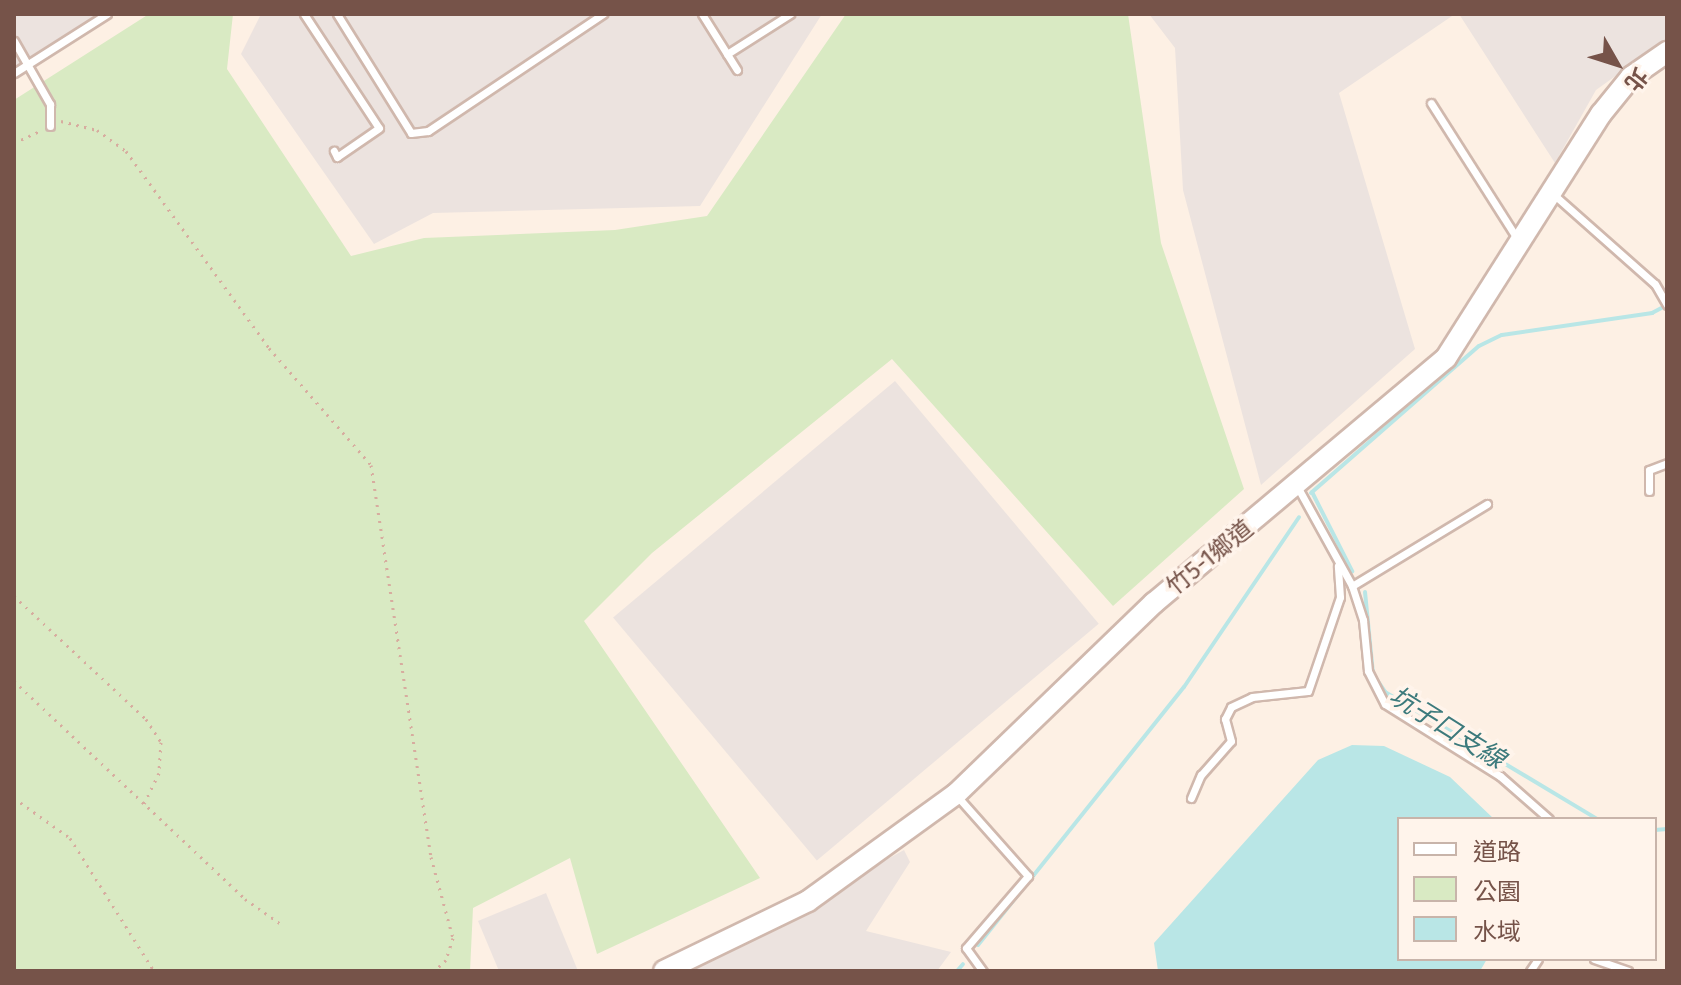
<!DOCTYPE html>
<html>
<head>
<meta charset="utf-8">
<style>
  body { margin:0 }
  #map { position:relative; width:1681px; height:985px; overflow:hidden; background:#fdf0e4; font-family:"Fira Sans","Noto Sans TC",sans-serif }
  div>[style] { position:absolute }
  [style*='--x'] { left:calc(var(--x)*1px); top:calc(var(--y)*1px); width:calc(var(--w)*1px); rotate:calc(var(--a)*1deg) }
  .industrial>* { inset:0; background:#ece3df; transform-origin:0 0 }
  .green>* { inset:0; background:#d9eac3 }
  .water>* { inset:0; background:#b9e6e6 }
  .stream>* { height:4px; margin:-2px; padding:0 2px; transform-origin:2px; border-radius:2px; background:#b9e6e6 }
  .path>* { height:3px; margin-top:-1.5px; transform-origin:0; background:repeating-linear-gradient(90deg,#d7ac9f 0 2px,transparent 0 8px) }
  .roads { filter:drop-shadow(2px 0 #d0b8ad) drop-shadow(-2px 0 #d0b8ad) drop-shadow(0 2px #d0b8ad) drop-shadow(0 -2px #d0b8ad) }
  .lane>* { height:7px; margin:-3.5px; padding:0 3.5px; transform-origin:3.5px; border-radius:3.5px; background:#fff }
  .secondary>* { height:20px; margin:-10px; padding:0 10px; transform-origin:10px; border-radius:10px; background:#fff }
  span { translate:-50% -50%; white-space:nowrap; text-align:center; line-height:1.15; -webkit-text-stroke:7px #fff4eb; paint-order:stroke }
  .street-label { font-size:24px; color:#765349 }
  .water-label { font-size:26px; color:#3c7a7c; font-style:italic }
  .frame { position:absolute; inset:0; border:16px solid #765349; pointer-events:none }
  .legend { position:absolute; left:1397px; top:817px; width:260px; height:144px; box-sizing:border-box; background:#fff4eb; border:2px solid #c8b4aa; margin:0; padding:10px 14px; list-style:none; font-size:24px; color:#765349 }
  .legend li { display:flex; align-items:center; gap:16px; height:40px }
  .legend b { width:40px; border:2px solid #c8b4aa }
  .north { position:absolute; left:1577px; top:24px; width:80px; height:80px; -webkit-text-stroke:6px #fff4eb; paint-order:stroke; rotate:129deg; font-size:22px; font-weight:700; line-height:32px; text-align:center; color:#765349 }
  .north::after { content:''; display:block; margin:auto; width:28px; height:36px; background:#765349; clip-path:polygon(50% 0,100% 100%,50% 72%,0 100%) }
</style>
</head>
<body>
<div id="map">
  <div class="industrial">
    <i style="clip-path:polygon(14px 14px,112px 14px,14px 81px)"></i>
    <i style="clip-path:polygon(261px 14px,822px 14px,700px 206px,433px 213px,374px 244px,241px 54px)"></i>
    <i style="clip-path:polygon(1149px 14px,1455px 14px,1339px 93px,1415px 349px,1261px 485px,1183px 190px,1175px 48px)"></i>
    <i style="clip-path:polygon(1459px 14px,1667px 14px,1667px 39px,1596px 90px,1555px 163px)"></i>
    <i style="left:895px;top:381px;width:317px;height:368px;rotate:50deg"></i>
    <i style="clip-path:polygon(904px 850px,910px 862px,866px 931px,951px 952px,937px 971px,685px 971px)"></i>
    <i style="clip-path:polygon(546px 893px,578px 971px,499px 971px,478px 921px)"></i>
  </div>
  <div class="green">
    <i style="clip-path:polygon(149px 14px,233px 14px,227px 69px,351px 256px,424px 238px,615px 230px,707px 216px,846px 14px,1128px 14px,1161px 243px,1244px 489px,1113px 606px,892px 359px,652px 553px,584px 621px,760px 878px,597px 954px,570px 858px,473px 908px,470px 971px,14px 971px,14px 100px)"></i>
  </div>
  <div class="water">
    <i style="clip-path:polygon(1352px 745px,1384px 746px,1450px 777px,1494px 819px,1399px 819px,1399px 959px,1487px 959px,1480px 971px,1158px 971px,1154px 943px,1318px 760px)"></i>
  </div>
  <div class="stream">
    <i style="--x:1312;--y:492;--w:89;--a:63.1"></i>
    <i style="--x:1311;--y:493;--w:223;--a:-41.2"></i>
    <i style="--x:1479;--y:346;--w:25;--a:-26"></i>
    <i style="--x:1502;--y:335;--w:152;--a:-8.3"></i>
    <i style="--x:1652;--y:313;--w:17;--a:-28"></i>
    <i style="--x:1365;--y:592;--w:82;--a:84.4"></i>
    <i style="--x:1373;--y:674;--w:22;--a:56"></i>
    <i style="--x:1385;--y:692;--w:247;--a:30.9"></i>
    <i style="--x:1655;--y:830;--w:12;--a:-5"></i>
    <i style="--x:978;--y:945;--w:330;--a:-51.4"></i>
    <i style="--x:1184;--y:687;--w:205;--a:-55.9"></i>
    <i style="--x:957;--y:971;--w:9;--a:-49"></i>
  </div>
  <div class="path">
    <i style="--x:61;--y:121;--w:37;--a:14"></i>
    <i style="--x:97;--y:130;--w:36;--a:36"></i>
    <i style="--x:126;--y:151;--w:243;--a:54"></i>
    <i style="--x:269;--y:348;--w:155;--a:48.9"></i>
    <i style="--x:371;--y:465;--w:397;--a:81.3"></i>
    <i style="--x:431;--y:857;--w:84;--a:74.8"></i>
    <i style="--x:453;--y:938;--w:23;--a:108"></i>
    <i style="--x:446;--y:960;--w:16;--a:137"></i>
    <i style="--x:14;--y:143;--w:29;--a:-25"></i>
    <i style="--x:14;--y:596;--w:180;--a:43"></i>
    <i style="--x:146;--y:719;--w:27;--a:57"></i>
    <i style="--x:161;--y:742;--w:31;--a:94"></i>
    <i style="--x:159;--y:773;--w:34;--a:116"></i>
    <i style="--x:14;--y:681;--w:318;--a:43.3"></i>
    <i style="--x:245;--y:899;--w:44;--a:34.8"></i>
    <i style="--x:14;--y:798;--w:69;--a:35.5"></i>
    <i style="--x:70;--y:838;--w:157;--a:57.7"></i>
  </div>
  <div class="roads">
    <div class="lane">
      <i style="--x:304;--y:14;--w:136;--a:56.7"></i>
      <i style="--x:379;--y:128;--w:51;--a:145.4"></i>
      <i style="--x:337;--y:157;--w:7;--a:-117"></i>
      <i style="--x:337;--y:14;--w:140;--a:58.1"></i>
      <i style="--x:411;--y:133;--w:17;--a:-7"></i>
      <i style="--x:428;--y:131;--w:211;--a:-33.8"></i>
      <i style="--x:702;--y:14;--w:66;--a:58"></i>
      <i style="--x:14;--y:41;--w:73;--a:60.3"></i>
      <i style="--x:50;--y:104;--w:22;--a:90"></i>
      <i style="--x:727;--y:54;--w:75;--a:-32.4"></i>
      <i style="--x:14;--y:73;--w:110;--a:-32.4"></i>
      <i style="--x:1431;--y:103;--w:162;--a:57.6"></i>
      <i style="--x:1552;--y:193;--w:137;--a:41.5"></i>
      <i style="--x:1655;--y:284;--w:24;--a:60"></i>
      <i style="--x:1298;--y:488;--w:112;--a:61.1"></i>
      <i style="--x:1352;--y:586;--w:36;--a:72"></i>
      <i style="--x:1363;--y:620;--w:51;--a:84.4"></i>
      <i style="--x:1368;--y:671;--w:37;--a:63"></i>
      <i style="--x:1385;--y:704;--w:136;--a:32.1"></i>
      <i style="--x:1500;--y:776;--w:65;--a:41.3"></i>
      <i style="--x:1649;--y:491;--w:21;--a:-90"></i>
      <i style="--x:1649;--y:470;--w:19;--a:-21"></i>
      <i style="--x:1352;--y:586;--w:158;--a:-31.3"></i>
      <i style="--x:957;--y:796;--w:107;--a:48.4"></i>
      <i style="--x:1028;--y:876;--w:95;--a:130.7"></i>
      <i style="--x:966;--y:948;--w:29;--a:54"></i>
      <i style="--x:1191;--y:798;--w:25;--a:-67"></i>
      <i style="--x:1201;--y:775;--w:45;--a:-48.6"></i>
      <i style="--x:1231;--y:741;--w:23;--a:-105"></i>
      <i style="--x:1225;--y:719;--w:13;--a:-63"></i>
      <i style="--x:1231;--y:707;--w:23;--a:-25"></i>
      <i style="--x:1252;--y:697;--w:56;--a:-6.1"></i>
      <i style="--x:1308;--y:691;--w:99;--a:-71.2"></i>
      <i style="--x:1340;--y:597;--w:31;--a:-94"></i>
      <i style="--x:1594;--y:959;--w:36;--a:19"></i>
      <i style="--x:1530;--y:971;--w:14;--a:-56"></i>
    </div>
    <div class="secondary">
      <i style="--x:664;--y:971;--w:160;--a:-25.9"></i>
      <i style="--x:808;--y:901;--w:183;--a:-35.9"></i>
      <i style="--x:956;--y:794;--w:275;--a:-44"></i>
      <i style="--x:1154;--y:603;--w:381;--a:-40"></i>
      <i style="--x:1446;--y:358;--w:289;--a:-57.6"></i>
      <i style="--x:1601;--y:114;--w:48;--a:-51"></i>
      <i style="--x:1631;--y:77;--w:44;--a:-34.8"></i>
    </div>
  </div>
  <div class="street-label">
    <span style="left:1210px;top:558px;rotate:-39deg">竹5-1鄉道</span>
  </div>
  <div class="water-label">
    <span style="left:1447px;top:728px;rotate:32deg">坑子口支線</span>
  </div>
  <div class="frame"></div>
  <ul class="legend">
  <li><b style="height:10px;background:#fff"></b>道路</li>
  <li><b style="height:22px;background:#d9eac3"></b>公園</li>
  <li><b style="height:22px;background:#b9e6e6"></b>水域</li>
  </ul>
  <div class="north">北</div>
</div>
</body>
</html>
